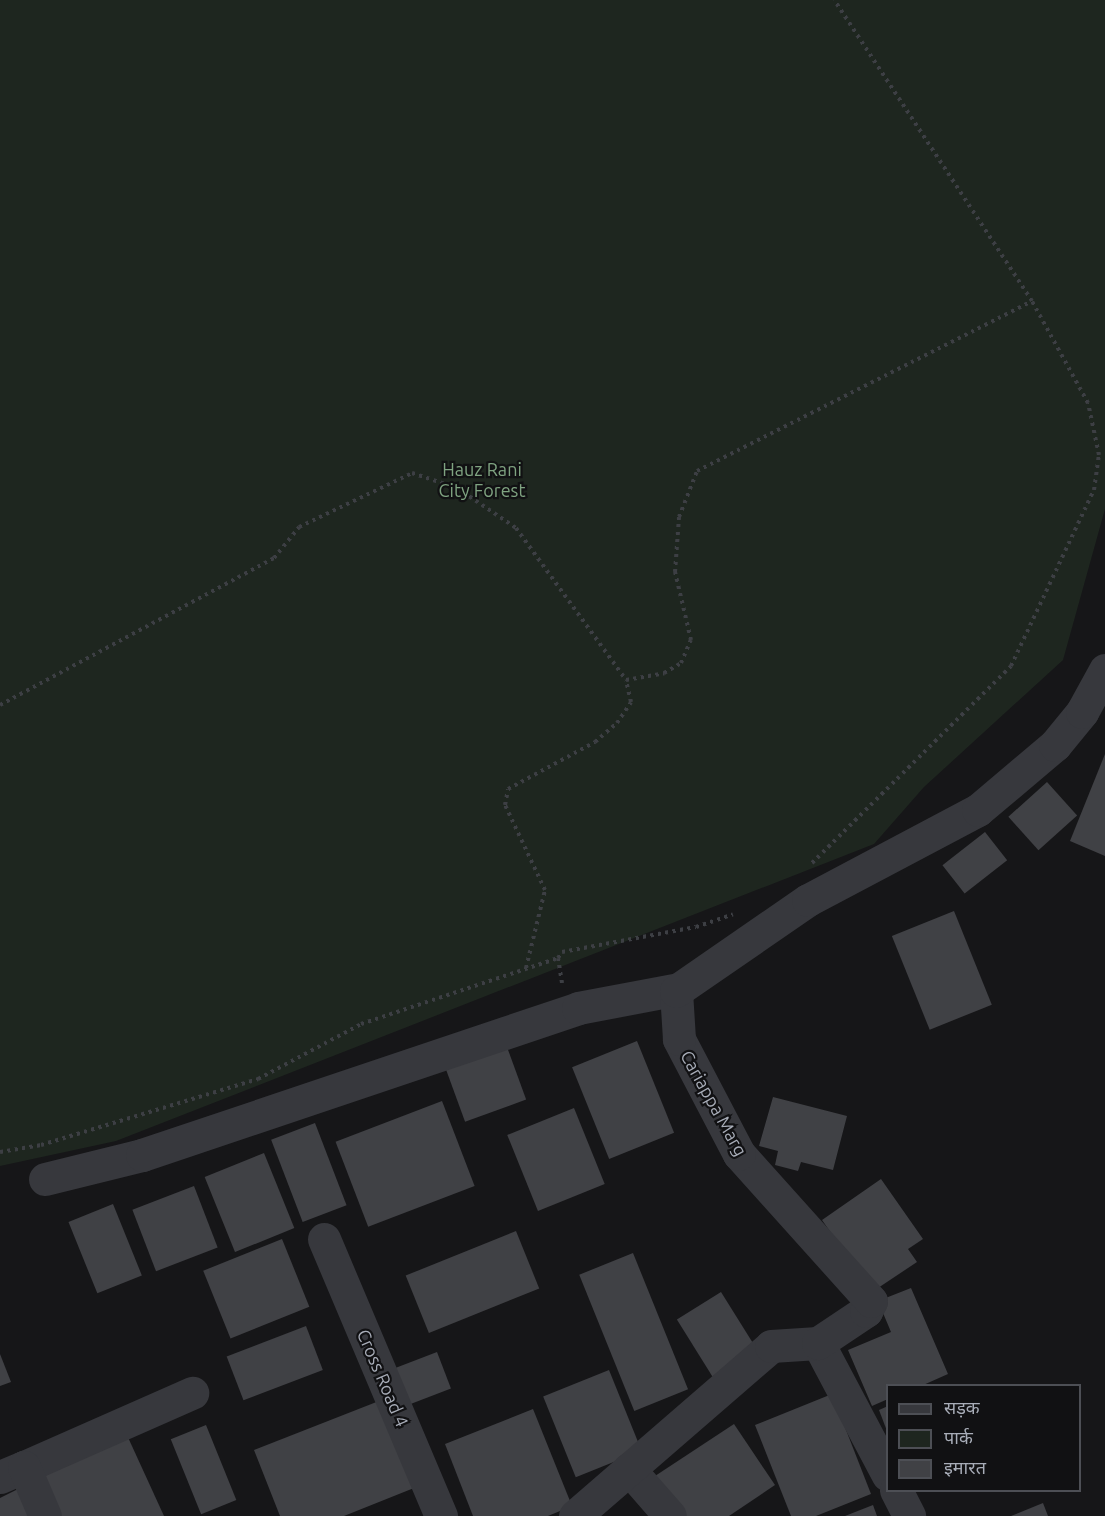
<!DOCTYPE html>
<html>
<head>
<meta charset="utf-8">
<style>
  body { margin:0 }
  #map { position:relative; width:1105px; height:1516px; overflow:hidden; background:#161618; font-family:Ubuntu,"Noto Sans Devanagari",sans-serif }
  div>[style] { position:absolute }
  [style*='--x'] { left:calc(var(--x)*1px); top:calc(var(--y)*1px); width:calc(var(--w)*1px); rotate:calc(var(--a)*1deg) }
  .green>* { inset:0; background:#1e261f }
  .building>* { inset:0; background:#404145; transform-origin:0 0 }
  .path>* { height:4px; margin-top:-2px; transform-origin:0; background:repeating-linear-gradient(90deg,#3d3f44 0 3px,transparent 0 7.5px) }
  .minor>* { height:33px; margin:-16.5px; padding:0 16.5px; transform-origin:16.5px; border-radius:16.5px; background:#37383d }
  span { translate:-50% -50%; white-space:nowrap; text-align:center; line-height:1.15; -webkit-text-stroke:4.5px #111113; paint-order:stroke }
  .park-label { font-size:18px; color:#7fa381 }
  .street-label { font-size:18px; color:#a8adb8 }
  .legend { position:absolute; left:886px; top:1384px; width:195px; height:108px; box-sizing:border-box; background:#111113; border:2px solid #4d4f55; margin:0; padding:8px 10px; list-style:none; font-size:18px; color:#a8adb8 }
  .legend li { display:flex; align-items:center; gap:12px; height:30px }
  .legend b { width:30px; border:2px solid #4d4f55 }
</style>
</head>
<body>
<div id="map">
  <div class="green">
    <i style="clip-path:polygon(0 0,1105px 0,1105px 509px,1063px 660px,924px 787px,874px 844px,116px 1141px,0 1166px)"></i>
  </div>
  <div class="building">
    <i style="clip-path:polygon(1105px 754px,1105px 856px,1070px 841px)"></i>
    <i style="left:1047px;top:782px;width:45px;height:52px;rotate:48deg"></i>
    <i style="left:985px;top:832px;width:36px;height:54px;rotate:52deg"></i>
    <i style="left:954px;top:911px;width:101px;height:67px;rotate:68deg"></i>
    <i style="left:637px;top:1041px;width:99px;height:70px;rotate:68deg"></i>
    <i style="left:507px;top:1047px;width:56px;height:65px;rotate:70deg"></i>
    <i style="clip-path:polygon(773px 1097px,847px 1116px,833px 1170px,801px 1162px,798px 1171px,775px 1165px,778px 1151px,759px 1146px)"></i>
    <i style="left:442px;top:1101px;width:91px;height:114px;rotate:69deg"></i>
    <i style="left:574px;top:1108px;width:82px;height:72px;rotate:68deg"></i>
    <i style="left:315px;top:1123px;width:88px;height:47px;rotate:69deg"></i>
    <i style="left:264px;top:1153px;width:81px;height:64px;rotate:68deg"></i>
    <i style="clip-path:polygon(881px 1179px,923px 1239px,908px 1249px,917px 1262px,872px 1292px,822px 1220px)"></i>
    <i style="left:194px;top:1186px;width:66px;height:66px;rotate:69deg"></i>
    <i style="left:113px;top:1204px;width:77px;height:48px;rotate:68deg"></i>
    <i style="left:516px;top:1231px;width:62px;height:119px;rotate:68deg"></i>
    <i style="left:282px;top:1239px;width:73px;height:85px;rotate:68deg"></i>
    <i style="left:633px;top:1253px;width:147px;height:58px;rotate:68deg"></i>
    <i style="clip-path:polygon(911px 1288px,948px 1374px,921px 1386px,888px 1386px,888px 1399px,872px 1406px,848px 1350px,891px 1332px,878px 1301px)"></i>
    <i style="left:721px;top:1292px;width:67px;height:52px;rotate:58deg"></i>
    <i style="left:306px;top:1326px;width:47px;height:85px;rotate:69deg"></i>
    <i style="left:437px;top:1352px;width:39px;height:53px;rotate:69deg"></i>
    <i style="clip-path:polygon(0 1354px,11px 1382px,0 1386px)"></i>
    <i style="left:609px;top:1370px;width:87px;height:71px;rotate:68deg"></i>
    <i style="clip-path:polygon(832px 1394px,871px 1494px,816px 1516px,791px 1516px,755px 1425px)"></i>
    <i style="clip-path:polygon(379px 1401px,414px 1488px,344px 1516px,280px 1516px,254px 1450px)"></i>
    <i style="clip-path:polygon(888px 1406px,888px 1431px,887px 1431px,879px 1410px)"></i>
    <i style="clip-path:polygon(533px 1409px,572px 1506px,548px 1516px,473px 1516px,445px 1444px)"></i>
    <i style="clip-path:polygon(734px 1424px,775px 1485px,729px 1516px,677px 1516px,652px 1478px)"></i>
    <i style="left:206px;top:1425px;width:81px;height:38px;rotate:68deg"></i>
    <i style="clip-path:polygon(126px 1433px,164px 1516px,60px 1516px,40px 1472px)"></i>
    <i style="clip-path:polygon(18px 1489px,31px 1516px,0 1516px,0 1498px)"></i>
    <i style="clip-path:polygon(1043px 1503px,1048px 1516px,1011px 1516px)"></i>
    <i style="clip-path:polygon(873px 1505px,877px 1516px,845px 1516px)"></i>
  </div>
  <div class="path">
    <i style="--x:0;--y:705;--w:311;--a:-28.2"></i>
    <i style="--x:274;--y:558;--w:40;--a:-51"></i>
    <i style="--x:299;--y:527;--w:125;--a:-25.5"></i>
    <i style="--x:412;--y:473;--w:47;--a:18.4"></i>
    <i style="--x:457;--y:488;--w:71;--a:34.1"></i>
    <i style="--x:516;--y:528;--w:188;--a:54.1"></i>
    <i style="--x:626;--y:680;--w:39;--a:-10"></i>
    <i style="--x:664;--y:673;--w:20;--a:-30"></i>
    <i style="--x:681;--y:663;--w:25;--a:-67"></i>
    <i style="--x:691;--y:640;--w:70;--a:-103.2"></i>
    <i style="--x:675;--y:572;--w:55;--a:-85.8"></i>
    <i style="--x:679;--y:517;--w:49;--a:-68.6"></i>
    <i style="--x:697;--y:471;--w:376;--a:-26.9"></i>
    <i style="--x:812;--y:863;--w:280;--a:-44.7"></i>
    <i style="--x:1011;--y:666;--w:195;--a:-64.8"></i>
    <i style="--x:1094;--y:490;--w:35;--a:-82"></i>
    <i style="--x:1099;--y:455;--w:53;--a:-101.9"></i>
    <i style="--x:1088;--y:403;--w:116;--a:-118.8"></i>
    <i style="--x:1032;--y:301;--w:360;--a:-123.3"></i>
    <i style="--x:526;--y:968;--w:80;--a:-76.3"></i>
    <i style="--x:545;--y:890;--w:94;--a:-115.2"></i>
    <i style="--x:505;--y:805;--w:16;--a:-79"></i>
    <i style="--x:508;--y:789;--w:99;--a:-28.4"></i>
    <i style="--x:595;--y:742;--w:29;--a:-41"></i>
    <i style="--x:617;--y:723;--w:25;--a:-56"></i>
    <i style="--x:631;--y:702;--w:23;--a:-103"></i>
    <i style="--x:562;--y:983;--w:25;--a:-99"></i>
    <i style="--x:558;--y:958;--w:7;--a:-56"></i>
    <i style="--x:562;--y:952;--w:136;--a:-10.6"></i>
    <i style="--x:696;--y:927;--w:39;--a:-19"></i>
    <i style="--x:0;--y:1152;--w:42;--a:-9.7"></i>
    <i style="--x:41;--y:1145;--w:227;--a:-16.9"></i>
    <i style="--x:258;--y:1079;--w:117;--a:-28.1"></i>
    <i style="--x:361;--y:1024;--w:208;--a:-18.5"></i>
  </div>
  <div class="minor">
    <i style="--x:45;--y:1179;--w:100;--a:-13.9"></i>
    <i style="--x:142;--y:1155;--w:460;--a:-18.6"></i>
    <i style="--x:578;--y:1008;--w:103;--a:-10.7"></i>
    <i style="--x:324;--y:1239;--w:301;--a:67.1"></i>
    <i style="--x:818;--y:1343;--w:149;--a:62.1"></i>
    <i style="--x:24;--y:1467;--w:184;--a:-23.8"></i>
    <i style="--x:629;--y:1469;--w:62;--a:48.9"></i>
    <i style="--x:0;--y:1477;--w:26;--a:-23"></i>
    <i style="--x:24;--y:1467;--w:53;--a:66.8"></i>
    <i style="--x:896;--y:1490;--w:29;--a:63"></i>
    <i style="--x:575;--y:1516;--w:259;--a:-40.9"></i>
    <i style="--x:771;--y:1346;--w:47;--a:-3.7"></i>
    <i style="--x:818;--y:1343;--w:58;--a:-33.7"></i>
    <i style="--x:866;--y:1311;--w:11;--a:-63"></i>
    <i style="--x:871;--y:1301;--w:198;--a:-131.9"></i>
    <i style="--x:739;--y:1154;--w:130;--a:-117.6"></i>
    <i style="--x:679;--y:1039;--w:48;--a:-93.6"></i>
    <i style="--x:676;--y:991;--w:160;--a:-34.6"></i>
    <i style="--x:808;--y:900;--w:192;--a:-27.9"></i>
    <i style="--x:978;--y:810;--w:101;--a:-40.2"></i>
    <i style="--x:1055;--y:745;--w:43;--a:-50.7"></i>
    <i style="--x:1082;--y:712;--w:48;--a:-61.3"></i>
  </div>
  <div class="park-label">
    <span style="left:482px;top:480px">Hauz Rani<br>City Forest</span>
  </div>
  <div class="street-label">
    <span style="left:714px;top:1103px;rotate:61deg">Cariappa Marg</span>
    <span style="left:383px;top:1378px;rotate:67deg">Cross Road 4</span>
  </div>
  <ul class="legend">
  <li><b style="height:8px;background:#37383d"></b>सड़क</li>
  <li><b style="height:16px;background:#1e261f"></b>पार्क</li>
  <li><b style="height:16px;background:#404145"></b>इमारत</li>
  </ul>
</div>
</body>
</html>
